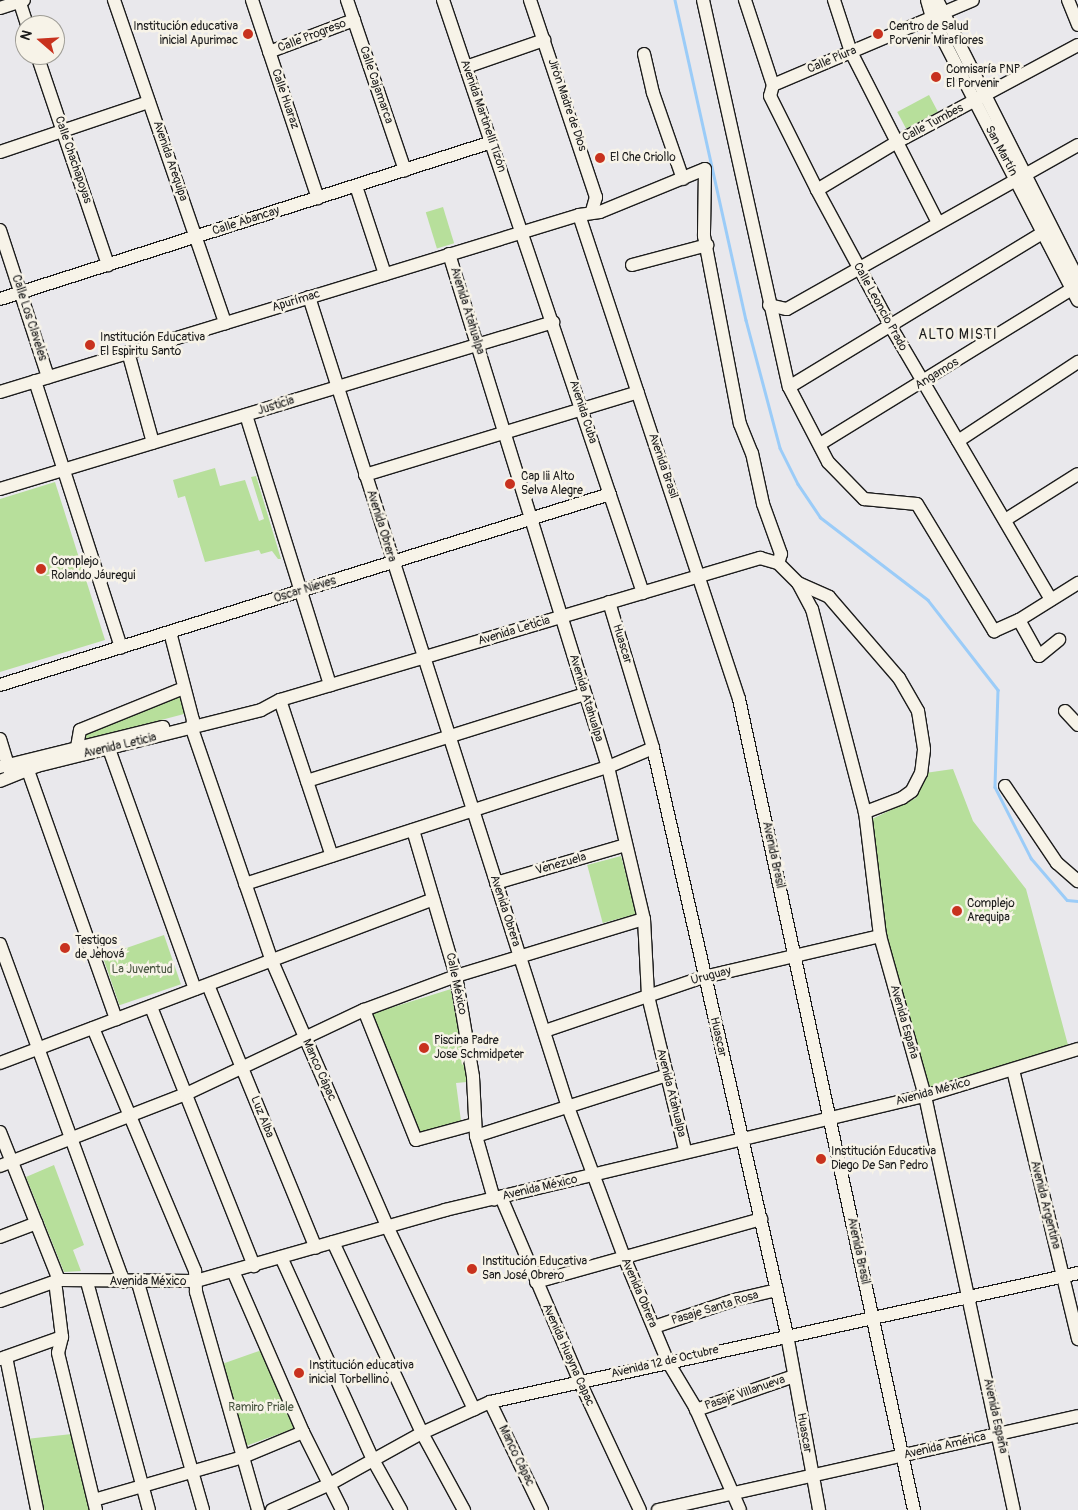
<!DOCTYPE html>
<html>
<head>
<meta charset="utf-8">
<style>
  body { margin:0 }
  #map { position:relative; width:1078px; height:1510px; overflow:hidden; background:#e9e8ec; font-family:Pangolin,sans-serif }
  div>[style] { position:absolute }
  [style*='--x'] { left:calc(var(--x)*1px); top:calc(var(--y)*1px); width:calc(var(--w)*1px); rotate:calc(var(--a)*1deg) }
  .green>* { inset:0; background:#b7df9b; transform-origin:0 0 }
  .stream>* { height:2.5px; margin:-1.25px; padding:0 1.25px; transform-origin:1.25px; border-radius:1.25px; background:#9bccf8 }
  .roads { filter:drop-shadow(1px 0 #1c1c1c) drop-shadow(-1px 0 #1c1c1c) drop-shadow(0 1px #1c1c1c) drop-shadow(0 -1px #1c1c1c) }
  .minor>* { height:12px; margin:-6px; padding:0 6px; transform-origin:6px; border-radius:6px; background:#f7f3e8 }
  .dots>* { width:14px; height:14px; translate:-50% -50%; box-sizing:border-box; border:2px solid #f7f3e8; border-radius:50% }
  span { translate:-50% -50%; white-space:nowrap; text-align:center; line-height:1.15; -webkit-text-stroke:5px #f7f3e8; paint-order:stroke }
  .poi-label { font-size:12px; color:#1c1c1c }
  .right { translate:-100% -50%; text-align:right }
  .left { translate:0 -50%; text-align:left }
  .street-label { font-size:12px; color:#1c1c1c }
  .park-label { font-size:12px; color:#4a5642 }
  .neighbourhood-label { font-size:14px; color:#1c1c1c; letter-spacing:1px }
  .north { position:absolute; left:15px; top:15px; width:50px; height:50px; box-sizing:border-box; background:#f7f3e8; border:1px solid #9f9d96; border-radius:50%; rotate:289deg; font-size:14px; font-weight:700; line-height:20px; text-align:center; color:#1c1c1c }
  .north::after { content:''; display:block; margin:auto; width:18px; height:22px; background:#c8321e; clip-path:polygon(50% 0,100% 100%,50% 72%,0 100%) }
</style>
</head>
<body>
<div id="map">
  <div class="green">
    <i style="left:929px;top:95px;width:19px;height:36px;rotate:62deg"></i>
    <i style="left:443px;top:207px;width:38px;height:18px;rotate:73deg"></i>
    <i style="clip-path:polygon(215px 468px,220px 486px,245px 480px,259px 521px,264px 519px,251px 477px,256px 476px,281px 559px,278px 559px,272px 551px,261px 554px,259px 550px,205px 562px,185px 496px,178px 498px,173px 480px)"></i>
    <i style="clip-path:polygon(55px 482px,105px 640px,0 672px,0 499px)"></i>
    <i style="clip-path:polygon(180px 695px,184px 714px,81px 741px,81px 733px)"></i>
    <i style="clip-path:polygon(953px 769px,973px 821px,1026px 889px,1068px 1045px,926px 1090px,885px 933px,872px 819px,916px 798px,925px 773px)"></i>
    <i style="left:621px;top:856px;width:60px;height:35px;rotate:75deg"></i>
    <i style="left:164px;top:935px;width:52px;height:65px;rotate:71deg"></i>
    <i style="clip-path:polygon(451px 989px,467px 1082px,456px 1083px,461px 1121px,417px 1134px,371px 1014px)"></i>
    <i style="clip-path:polygon(54px 1165px,84px 1245px,73px 1250px,81px 1271px,64px 1272px,26px 1177px)"></i>
    <i style="clip-path:polygon(262px 1350px,298px 1427px,246px 1446px,222px 1364px)"></i>
    <i style="clip-path:polygon(72px 1434px,91px 1510px,40px 1510px,26px 1439px)"></i>
  </div>
  <div class="stream">
    <i style="--x:675;--y:0;--w:328;--a:77.5"></i>
    <i style="--x:746;--y:320;--w:132;--a:75.1"></i>
    <i style="--x:780;--y:448;--w:40;--a:63.4"></i>
    <i style="--x:798;--y:484;--w:40;--a:56"></i>
    <i style="--x:820;--y:517;--w:136;--a:37.5"></i>
    <i style="--x:928;--y:600;--w:114;--a:52.1"></i>
    <i style="--x:998;--y:690;--w:97;--a:91.8"></i>
    <i style="--x:995;--y:787;--w:80;--a:63.1"></i>
    <i style="--x:1031;--y:858;--w:55;--a:49.4"></i>
    <i style="--x:1067;--y:900;--w:11;--a:5"></i>
  </div>
  <div class="roads">
    <div class="minor">
      <i style="--x:19;--y:0;--w:26;--a:72"></i>
      <i style="--x:114;--y:0;--w:342;--a:71"></i>
      <i style="--x:252;--y:0;--w:209;--a:71.6"></i>
      <i style="--x:347;--y:0;--w:180;--a:71.2"></i>
      <i style="--x:443;--y:0;--w:626;--a:71.36"></i>
      <i style="--x:530;--y:0;--w:208;--a:71.5"></i>
      <i style="--x:596;--y:197;--w:15;--a:106"></i>
      <i style="--x:703;--y:0;--w:396;--a:77.5"></i>
      <i style="--x:789;--y:387;--w:85;--a:62.5"></i>
      <i style="--x:828;--y:462;--w:52;--a:45.8"></i>
      <i style="--x:864;--y:499;--w:53;--a:5.4"></i>
      <i style="--x:917;--y:504;--w:149;--a:58.8"></i>
      <i style="--x:994;--y:631;--w:27;--a:-24"></i>
      <i style="--x:1019;--y:620;--w:70;--a:-32.1"></i>
      <i style="--x:745;--y:0;--w:89;--a:71.8"></i>
      <i style="--x:773;--y:85;--w:11;--a:105"></i>
      <i style="--x:770;--y:96;--w:105;--a:63.4"></i>
      <i style="--x:817;--y:190;--w:156;--a:61.6"></i>
      <i style="--x:891;--y:327;--w:316;--a:59.6"></i>
      <i style="--x:834;--y:0;--w:55;--a:71.9"></i>
      <i style="--x:851;--y:52;--w:192;--a:63"></i>
      <i style="--x:927;--y:0;--w:19;--a:74"></i>
      <i style="--x:932;--y:18;--w:318;--a:62.7"></i>
      <i style="--x:937;--y:0;--w:313;--a:63.2"></i>
      <i style="--x:1068;--y:0;--w:27;--a:68"></i>
      <i style="--x:0;--y:8;--w:25;--a:-18"></i>
      <i style="--x:269;--y:52;--w:91;--a:-20.6"></i>
      <i style="--x:644;--y:54;--w:40;--a:77"></i>
      <i style="--x:653;--y:93;--w:91;--a:70.8"></i>
      <i style="--x:37;--y:55;--w:222;--a:71.3"></i>
      <i style="--x:466;--y:67;--w:83;--a:-19.1"></i>
      <i style="--x:773;--y:85;--w:217;--a:-23"></i>
      <i style="--x:0;--y:152;--w:157;--a:-18.6"></i>
      <i style="--x:356;--y:186;--w:93;--a:71.8"></i>
      <i style="--x:817;--y:190;--w:93;--a:-31"></i>
      <i style="--x:897;--y:142;--w:205;--a:-28.2"></i>
      <i style="--x:579;--y:215;--w:510;--a:71.71"></i>
      <i style="--x:739;--y:699;--w:830;--a:77.82"></i>
      <i style="--x:0;--y:230;--w:155;--a:71.9"></i>
      <i style="--x:449;--y:254;--w:537;--a:72.78"></i>
      <i style="--x:608;--y:767;--w:156;--a:76.7"></i>
      <i style="--x:644;--y:919;--w:77;--a:87"></i>
      <i style="--x:648;--y:996;--w:158;--a:76.5"></i>
      <i style="--x:632;--y:265;--w:78;--a:-14.9"></i>
      <i style="--x:309;--y:297;--w:850;--a:72.27"></i>
      <i style="--x:568;--y:1107;--w:160;--a:69.5"></i>
      <i style="--x:624;--y:1257;--w:114;--a:67.3"></i>
      <i style="--x:668;--y:1362;--w:52;--a:59"></i>
      <i style="--x:695;--y:1407;--w:112;--a:66.4"></i>
      <i style="--x:0;--y:299;--w:516;--a:-17.7"></i>
      <i style="--x:769;--y:305;--w:18;--a:13"></i>
      <i style="--x:787;--y:309;--w:334;--a:-29.4"></i>
      <i style="--x:128;--y:352;--w:94;--a:74.6"></i>
      <i style="--x:35;--y:381;--w:280;--a:72.1"></i>
      <i style="--x:789;--y:387;--w:304;--a:-31.3"></i>
      <i style="--x:0;--y:392;--w:605;--a:-17"></i>
      <i style="--x:579;--y:215;--w:21;--a:-8"></i>
      <i style="--x:600;--y:212;--w:113;--a:-22.3"></i>
      <i style="--x:705;--y:169;--w:67;--a:90.9"></i>
      <i style="--x:704;--y:236;--w:191;--a:79.2"></i>
      <i style="--x:740;--y:424;--w:31;--a:68"></i>
      <i style="--x:752;--y:453;--w:52;--a:77.8"></i>
      <i style="--x:763;--y:504;--w:53;--a:70.2"></i>
      <i style="--x:781;--y:554;--w:9;--a:108"></i>
      <i style="--x:246;--y:415;--w:283;--a:72.7"></i>
      <i style="--x:958;--y:441;--w:144;--a:-33.4"></i>
      <i style="--x:820;--y:444;--w:303;--a:-31.6"></i>
      <i style="--x:365;--y:475;--w:285;--a:-16.9"></i>
      <i style="--x:0;--y:489;--w:578;--a:-16.8"></i>
      <i style="--x:1005;--y:520;--w:86;--a:-32.2"></i>
      <i style="--x:798;--y:583;--w:34;--a:24"></i>
      <i style="--x:829;--y:597;--w:107;--a:49.2"></i>
      <i style="--x:899;--y:678;--w:38;--a:60"></i>
      <i style="--x:918;--y:711;--w:39;--a:81"></i>
      <i style="--x:924;--y:750;--w:23;--a:97"></i>
      <i style="--x:921;--y:773;--w:20;--a:117"></i>
      <i style="--x:912;--y:791;--w:12;--a:145"></i>
      <i style="--x:902;--y:798;--w:40;--a:159"></i>
      <i style="--x:609;--y:602;--w:152;--a:73.2"></i>
      <i style="--x:653;--y:748;--w:602;--a:77.14"></i>
      <i style="--x:787;--y:1335;--w:178;--a:79.6"></i>
      <i style="--x:1019;--y:620;--w:41;--a:60.9"></i>
      <i style="--x:1039;--y:656;--w:26;--a:-39"></i>
      <i style="--x:170;--y:632;--w:91;--a:75.4"></i>
      <i style="--x:193;--y:720;--w:9;--a:96"></i>
      <i style="--x:192;--y:729;--w:243;--a:71"></i>
      <i style="--x:271;--y:959;--w:291;--a:66.5"></i>
      <i style="--x:387;--y:1226;--w:203;--a:64.6"></i>
      <i style="--x:0;--y:685;--w:639;--a:-17.39"></i>
      <i style="--x:280;--y:700;--w:164;--a:71.6"></i>
      <i style="--x:1065;--y:711;--w:19;--a:47"></i>
      <i style="--x:0;--y:739;--w:34;--a:73"></i>
      <i style="--x:77;--y:747;--w:17;--a:-80"></i>
      <i style="--x:80;--y:730;--w:112;--a:-22"></i>
      <i style="--x:109;--y:749;--w:255;--a:70.3"></i>
      <i style="--x:25;--y:762;--w:273;--a:70.5"></i>
      <i style="--x:0;--y:767;--w:168;--a:-13.8"></i>
      <i style="--x:0;--y:781;--w:40;--a:-22"></i>
      <i style="--x:37;--y:766;--w:231;--a:-14"></i>
      <i style="--x:261;--y:710;--w:21;--a:-28"></i>
      <i style="--x:280;--y:700;--w:501;--a:-16.48"></i>
      <i style="--x:760;--y:558;--w:19;--a:16"></i>
      <i style="--x:778;--y:563;--w:28;--a:45"></i>
      <i style="--x:798;--y:583;--w:30;--a:62"></i>
      <i style="--x:812;--y:609;--w:210;--a:75.4"></i>
      <i style="--x:865;--y:812;--w:125;--a:83.1"></i>
      <i style="--x:880;--y:936;--w:166;--a:74.3"></i>
      <i style="--x:925;--y:1096;--w:423;--a:77.9"></i>
      <i style="--x:307;--y:781;--w:291;--a:-17.4"></i>
      <i style="--x:1005;--y:786;--w:93;--a:56"></i>
      <i style="--x:1057;--y:863;--w:28;--a:41"></i>
      <i style="--x:413;--y:830;--w:152;--a:73.6"></i>
      <i style="--x:456;--y:976;--w:102;--a:80.4"></i>
      <i style="--x:473;--y:1077;--w:59;--a:87.1"></i>
      <i style="--x:476;--y:1136;--w:66;--a:74.1"></i>
      <i style="--x:496;--y:883;--w:135;--a:-16.3"></i>
      <i style="--x:245;--y:884;--w:381;--a:-17.9"></i>
      <i style="--x:608;--y:767;--w:49;--a:-22.9"></i>
      <i style="--x:0;--y:944;--w:360;--a:69.9"></i>
      <i style="--x:208;--y:985;--w:284;--a:67.7"></i>
      <i style="--x:151;--y:1007;--w:279;--a:68.3"></i>
      <i style="--x:364;--y:1010;--w:140;--a:68.2"></i>
      <i style="--x:416;--y:1140;--w:61;--a:-15.2"></i>
      <i style="--x:93;--y:1028;--w:264;--a:67.2"></i>
      <i style="--x:195;--y:1271;--w:21;--a:87"></i>
      <i style="--x:196;--y:1292;--w:227;--a:74.1"></i>
      <i style="--x:545;--y:1031;--w:168;--a:-18.8"></i>
      <i style="--x:704;--y:977;--w:181;--a:-13.1"></i>
      <i style="--x:0;--y:1063;--w:463;--a:-20.7"></i>
      <i style="--x:1013;--y:1070;--w:277;--a:76.4"></i>
      <i style="--x:0;--y:1132;--w:159;--a:68.3"></i>
      <i style="--x:476;--y:1136;--w:201;--a:-17.7"></i>
      <i style="--x:0;--y:1166;--w:199;--a:-21.2"></i>
      <i style="--x:186;--y:1094;--w:197;--a:-25.3"></i>
      <i style="--x:364;--y:1010;--w:98;--a:-20.3"></i>
      <i style="--x:456;--y:976;--w:196;--a:-16.9"></i>
      <i style="--x:501;--y:1197;--w:201;--a:66.9"></i>
      <i style="--x:580;--y:1382;--w:141;--a:64.9"></i>
      <i style="--x:0;--y:1237;--w:39;--a:-21"></i>
      <i style="--x:333;--y:1242;--w:211;--a:65"></i>
      <i style="--x:422;--y:1433;--w:88;--a:61.4"></i>
      <i style="--x:281;--y:1257;--w:221;--a:65.6"></i>
      <i style="--x:372;--y:1458;--w:60;--a:60.9"></i>
      <i style="--x:233;--y:1271;--w:176;--a:66.5"></i>
      <i style="--x:303;--y:1432;--w:87;--a:63.4"></i>
      <i style="--x:55;--y:1281;--w:56;--a:82.9"></i>
      <i style="--x:62;--y:1337;--w:16;--a:104"></i>
      <i style="--x:58;--y:1353;--w:162;--a:76.4"></i>
      <i style="--x:87;--y:1282;--w:236;--a:74.8"></i>
      <i style="--x:536;--y:1282;--w:234;--a:-15.6"></i>
      <i style="--x:138;--y:1283;--w:236;--a:74"></i>
      <i style="--x:0;--y:1301;--w:63;--a:-19.6"></i>
      <i style="--x:59;--y:1280;--w:137;--a:0.4"></i>
      <i style="--x:196;--y:1281;--w:259;--a:-15.9"></i>
      <i style="--x:445;--y:1210;--w:493;--a:-13.4"></i>
      <i style="--x:925;--y:1096;--w:160;--a:-17.1"></i>
      <i style="--x:654;--y:1327;--w:84;--a:-18.6"></i>
      <i style="--x:734;--y:1300;--w:44;--a:-13.1"></i>
      <i style="--x:6;--y:1357;--w:156;--a:78.5"></i>
      <i style="--x:0;--y:1359;--w:66;--a:-19.5"></i>
      <i style="--x:490;--y:1402;--w:120;--a:64.3"></i>
      <i style="--x:696;--y:1410;--w:104;--a:-19.1"></i>
      <i style="--x:94;--y:1500;--w:155;--a:-16.1"></i>
      <i style="--x:243;--y:1457;--w:65;--a:-22.6"></i>
      <i style="--x:272;--y:1510;--w:61;--a:-24.1"></i>
      <i style="--x:328;--y:1485;--w:107;--a:-29"></i>
      <i style="--x:422;--y:1433;--w:75;--a:-24.5"></i>
      <i style="--x:490;--y:1402;--w:602;--a:-12.37"></i>
      <i style="--x:658;--y:1510;--w:430;--a:-12.6"></i>
    </div>
  </div>
  <div class="dots">
    <i style="left:248px;top:34px;background:#c8321e"></i>
    <i style="left:878px;top:34px;background:#c8321e"></i>
    <i style="left:936px;top:77px;background:#c8321e"></i>
    <i style="left:600px;top:158px;background:#c8321e"></i>
    <i style="left:90px;top:345px;background:#c8321e"></i>
    <i style="left:510px;top:484px;background:#c8321e"></i>
    <i style="left:41px;top:569px;background:#c8321e"></i>
    <i style="left:957px;top:911px;background:#c8321e"></i>
    <i style="left:65px;top:948px;background:#c8321e"></i>
    <i style="left:424px;top:1048px;background:#c8321e"></i>
    <i style="left:821px;top:1159px;background:#c8321e"></i>
    <i style="left:472px;top:1269px;background:#c8321e"></i>
    <i style="left:299px;top:1373px;background:#c8321e"></i>
  </div>
  <div class="poi-label">
    <span class="right" style="left:238px;top:34px">Institución educativa<br>inicial Apurimac</span>
    <span class="left" style="left:889px;top:34px">Centro de Salud<br>Porvenir Miraflores</span>
    <span class="left" style="left:946px;top:77px">Comisaría PNP<br>El Porvenir</span>
    <span class="left" style="left:610px;top:158px">El Che Criollo</span>
    <span class="left" style="left:100px;top:345px">Institución Educativa<br>El Espiritu Santo</span>
    <span class="left" style="left:521px;top:484px">Cap Iii Alto<br>Selva Alegre</span>
    <span class="left" style="left:51px;top:569px">Complejo<br>Rolando Jáuregui</span>
    <span class="left" style="left:967px;top:911px">Complejo<br>Arequipa</span>
    <span class="left" style="left:75px;top:948px">Testigos<br>de Jehová</span>
    <span class="left" style="left:434px;top:1048px">Piscina Padre<br>Jose Schmidpeter</span>
    <span class="left" style="left:831px;top:1159px">Institución Educativa<br>Diego De San Pedro</span>
    <span class="left" style="left:482px;top:1269px">Institución Educativa<br>San José Obrero</span>
    <span class="left" style="left:309px;top:1373px">Institución educativa<br>inicial Torbellino</span>
  </div>
  <div class="street-label">
    <span style="left:312px;top:36px;rotate:-21deg">Calle Progreso</span>
    <span style="left:832px;top:60px;rotate:-23deg">Calle Piura</span>
    <span style="left:376px;top:85px;rotate:71deg">Calle Cajamarca</span>
    <span style="left:285px;top:99px;rotate:71deg">Calle Huaraz</span>
    <span style="left:567px;top:105px;rotate:71deg">Jirón Madre de Dios</span>
    <span style="left:483px;top:116px;rotate:71deg">Avenida Martinelli Tizón</span>
    <span style="left:933px;top:123px;rotate:-28deg">Calle Tumbes</span>
    <span style="left:1001px;top:151px;rotate:62deg">San Martín</span>
    <span style="left:73px;top:160px;rotate:71deg">Calle Chachapoyas</span>
    <span style="left:170px;top:161px;rotate:71deg">Avenida Arequipa</span>
    <span style="left:246px;top:221px;rotate:-18deg">Calle Abancay</span>
    <span style="left:296px;top:301px;rotate:-17deg">Apurímac</span>
    <span style="left:880px;top:307px;rotate:61deg">Calle Leoncio Prado</span>
    <span style="left:467px;top:311px;rotate:73deg">Avenida Atahualpa</span>
    <span style="left:29px;top:318px;rotate:72deg">Calle Los Claveles</span>
    <span style="left:937px;top:374px;rotate:-32deg">Angamos</span>
    <span style="left:276px;top:406px;rotate:-17deg">Justicia</span>
    <span style="left:583px;top:412px;rotate:72deg">Avenida Cuba</span>
    <span style="left:663px;top:466px;rotate:71deg">Avenida Brasil</span>
    <span style="left:381px;top:526px;rotate:73deg">Avenida Obrera</span>
    <span style="left:305px;top:590px;rotate:-17deg">Oscar Nieves</span>
    <span style="left:514px;top:631px;rotate:-17deg">Avenida Leticia</span>
    <span style="left:622px;top:644px;rotate:73deg">Huascar</span>
    <span style="left:586px;top:698px;rotate:73deg">Avenida Atahualpa</span>
    <span style="left:120px;top:746px;rotate:-13deg">Avenida Leticia</span>
    <span style="left:773px;top:855px;rotate:78deg">Avenida Brasil</span>
    <span style="left:561px;top:864px;rotate:-16deg">Venezuela</span>
    <span style="left:505px;top:911px;rotate:72deg">Avenida Obrera</span>
    <span style="left:711px;top:976px;rotate:-15deg">Uruguay</span>
    <span style="left:456px;top:984px;rotate:78deg">Calle México</span>
    <span style="left:904px;top:1022px;rotate:74deg">Avenida España</span>
    <span style="left:718px;top:1037px;rotate:77deg">Huascar</span>
    <span style="left:319px;top:1070px;rotate:66deg">Manco Cápac</span>
    <span style="left:933px;top:1092px;rotate:-15deg">Avenida México</span>
    <span style="left:671px;top:1093px;rotate:76deg">Avenida Atahualpa</span>
    <span style="left:262px;top:1117px;rotate:68deg">Luz Alba</span>
    <span style="left:540px;top:1188px;rotate:-13deg">Avenida México</span>
    <span style="left:1045px;top:1205px;rotate:76deg">Avenida Argentina</span>
    <span style="left:858px;top:1251px;rotate:78deg">Avenida Brasil</span>
    <span style="left:148px;top:1282px">Avenida México</span>
    <span style="left:639px;top:1293px;rotate:67deg">Avenida Obrera</span>
    <span style="left:715px;top:1308px;rotate:-17deg">Pasaje Santa Rosa</span>
    <span style="left:568px;top:1355px;rotate:66deg">Avenida Huayna Capac</span>
    <span style="left:665px;top:1362px;rotate:-13deg">Avenida 12 de Octubre</span>
    <span style="left:745px;top:1393px;rotate:-19deg">Pasaje Villanueva</span>
    <span style="left:995px;top:1416px;rotate:78deg">Avenida España</span>
    <span style="left:804px;top:1433px;rotate:80deg">Huascar</span>
    <span style="left:945px;top:1446px;rotate:-13deg">Avenida América</span>
    <span style="left:516px;top:1456px;rotate:64deg">Manco Cápac</span>
  </div>
  <div class="park-label">
    <span style="left:142px;top:970px">La Juventud</span>
    <span style="left:261px;top:1408px">Ramiro Priale</span>
  </div>
  <div class="neighbourhood-label">
    <span style="left:958px;top:335px">ALTO MISTI</span>
  </div>
  <div class="north">N</div>
</div>
</body>
</html>
